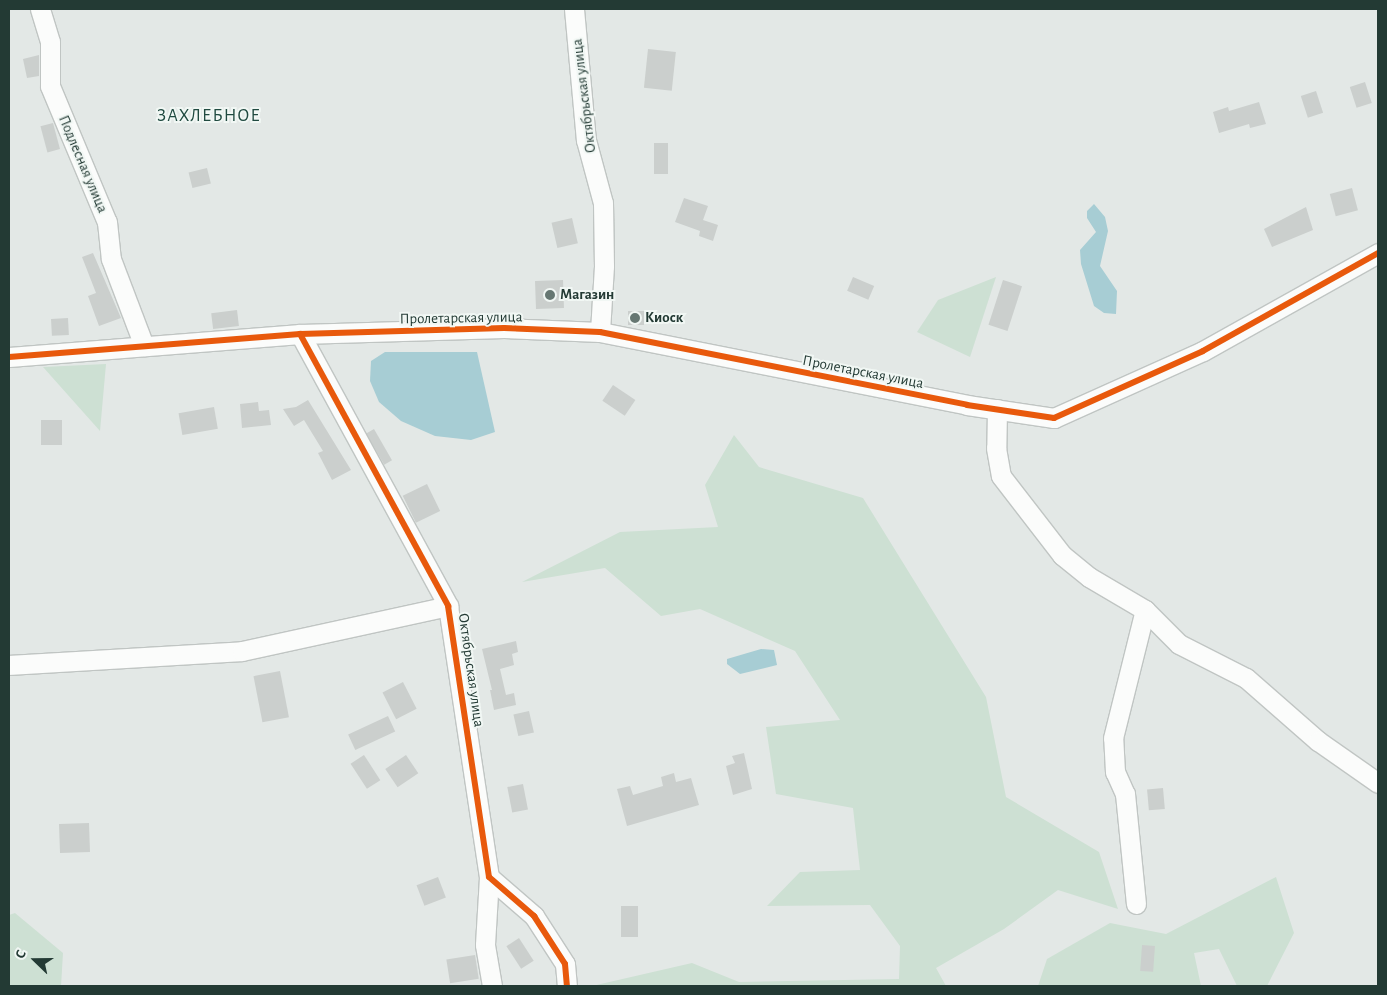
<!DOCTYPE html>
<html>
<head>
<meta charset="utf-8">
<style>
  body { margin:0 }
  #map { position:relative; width:1387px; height:995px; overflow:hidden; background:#e3e8e6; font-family:"Alegreya Sans",sans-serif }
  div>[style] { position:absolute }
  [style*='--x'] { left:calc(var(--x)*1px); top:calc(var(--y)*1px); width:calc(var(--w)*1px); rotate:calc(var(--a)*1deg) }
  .green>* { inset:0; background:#cde0d3 }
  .water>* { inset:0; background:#a7cdd4 }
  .building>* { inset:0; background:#cbcfcd; transform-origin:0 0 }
  .roads { filter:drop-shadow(1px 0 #c0c5c3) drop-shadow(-1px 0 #c0c5c3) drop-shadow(0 1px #c0c5c3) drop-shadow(0 -1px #c0c5c3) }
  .minor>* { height:19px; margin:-9.5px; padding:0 9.5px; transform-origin:9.5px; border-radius:9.5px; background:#fbfcfb }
  .cycleway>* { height:6px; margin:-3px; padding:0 3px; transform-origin:3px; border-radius:3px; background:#e8590c }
  .dots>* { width:14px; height:14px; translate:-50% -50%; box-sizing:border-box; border:2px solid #f1f7f4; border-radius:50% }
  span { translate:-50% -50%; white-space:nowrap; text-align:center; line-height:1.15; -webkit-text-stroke:4px #f1f7f4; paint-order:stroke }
  .street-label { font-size:15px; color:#233a34 }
  .poi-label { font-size:15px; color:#233a34; font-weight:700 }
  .left { translate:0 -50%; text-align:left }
  .quarter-label { font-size:18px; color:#204a40; letter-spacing:1px }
  .frame { position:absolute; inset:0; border:10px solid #233a34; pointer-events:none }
  .north { position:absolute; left:10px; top:935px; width:50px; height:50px; -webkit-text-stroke:4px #f1f7f4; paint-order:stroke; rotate:292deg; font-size:14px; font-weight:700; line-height:20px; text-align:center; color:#233a34 }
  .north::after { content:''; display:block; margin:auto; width:18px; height:22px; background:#233a34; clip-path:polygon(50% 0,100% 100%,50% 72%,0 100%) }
</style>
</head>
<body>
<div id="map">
  <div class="green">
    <i style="clip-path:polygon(996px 277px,970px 357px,917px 332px,938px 300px)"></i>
    <i style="clip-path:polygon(106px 364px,100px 431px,43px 367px)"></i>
    <i style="clip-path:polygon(734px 435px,759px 467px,863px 498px,986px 697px,1006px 797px,1099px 852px,1118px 909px,1058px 890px,1004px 929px,936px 968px,946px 986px,592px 986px,692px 963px,739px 982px,899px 979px,900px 946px,870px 905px,767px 906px,800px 872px,860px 870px,853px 808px,776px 794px,766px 727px,840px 720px,795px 651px,700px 609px,661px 616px,605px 568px,522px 582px,620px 532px,718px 527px,705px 485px)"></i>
    <i style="clip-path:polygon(1276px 877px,1294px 933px,1267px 986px,1237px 986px,1219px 949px,1194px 953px,1201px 986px,1038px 986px,1047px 959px,1110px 923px,1166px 934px)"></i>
    <i style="clip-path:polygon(15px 913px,63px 953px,61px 986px,9px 986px,9px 915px)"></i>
  </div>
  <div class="water">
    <i style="clip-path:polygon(1094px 204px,1105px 217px,1108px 231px,1100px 266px,1117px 291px,1116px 314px,1104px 313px,1094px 306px,1081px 264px,1080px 250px,1096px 232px,1087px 218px,1087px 211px)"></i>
    <i style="clip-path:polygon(385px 352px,477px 352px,495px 432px,471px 440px,435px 436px,401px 421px,379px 402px,370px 381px,371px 361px)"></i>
    <i style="clip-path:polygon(761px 649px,774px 650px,777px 665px,740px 674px,727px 664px,727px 659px)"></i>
  </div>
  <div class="building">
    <i style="left:648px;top:49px;width:28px;height:39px;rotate:6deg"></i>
    <i style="clip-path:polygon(39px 55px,39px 76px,27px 78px,23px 59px)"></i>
    <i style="left:1365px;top:82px;width:22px;height:16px;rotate:72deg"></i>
    <i style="left:1316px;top:91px;width:23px;height:16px;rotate:72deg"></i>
    <i style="clip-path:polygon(1259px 102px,1266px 124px,1250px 128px,1249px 124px,1219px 133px,1213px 112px,1228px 107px,1229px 111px)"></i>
    <i style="left:53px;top:123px;width:27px;height:13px;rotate:75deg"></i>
    <i style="left:654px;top:143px;width:14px;height:31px"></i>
    <i style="left:207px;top:168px;width:16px;height:19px;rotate:76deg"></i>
    <i style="left:1352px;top:188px;width:23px;height:23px;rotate:75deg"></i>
    <i style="clip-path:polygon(684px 198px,708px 206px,703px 220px,718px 225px,713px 241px,699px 236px,700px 231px,675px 222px)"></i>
    <i style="clip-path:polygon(1306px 207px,1313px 230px,1272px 247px,1264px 229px)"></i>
    <i style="left:572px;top:218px;width:26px;height:21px;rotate:77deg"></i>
    <i style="clip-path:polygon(93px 253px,121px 318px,99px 326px,88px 296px,96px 293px,82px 257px)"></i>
    <i style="left:853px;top:277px;width:23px;height:15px;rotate:23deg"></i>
    <i style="left:563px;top:280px;width:28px;height:28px;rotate:88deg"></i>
    <i style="left:1003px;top:280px;width:20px;height:47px;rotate:18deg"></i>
    <i style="left:237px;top:310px;width:16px;height:26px;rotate:83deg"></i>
    <i style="left:628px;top:311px;width:16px;height:14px"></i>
    <i style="left:68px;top:318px;width:17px;height:17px;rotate:87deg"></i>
    <i style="left:613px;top:385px;width:27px;height:19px;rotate:34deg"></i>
    <i style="clip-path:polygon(308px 400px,351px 470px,332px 480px,318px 453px,323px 451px,304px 420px,294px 426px,283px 409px,296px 407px)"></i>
    <i style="clip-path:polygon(258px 402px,259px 411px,269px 410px,271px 425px,242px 428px,240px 404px)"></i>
    <i style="left:214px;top:407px;width:22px;height:36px;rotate:80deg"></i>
    <i style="left:62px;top:420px;width:25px;height:21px;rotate:90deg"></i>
    <i style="left:374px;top:429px;width:36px;height:9px;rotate:60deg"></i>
    <i style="left:427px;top:484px;width:30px;height:27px;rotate:64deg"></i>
    <i style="clip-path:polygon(516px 641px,518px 652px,512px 654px,514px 665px,500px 669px,506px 695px,514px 693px,516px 705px,494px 710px,490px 690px,492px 690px,482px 649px)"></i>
    <i style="left:280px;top:671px;width:47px;height:27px;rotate:79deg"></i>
    <i style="left:403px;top:682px;width:30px;height:23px;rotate:63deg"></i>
    <i style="left:529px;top:711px;width:22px;height:16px;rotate:77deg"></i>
    <i style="left:388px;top:716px;width:17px;height:44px;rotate:65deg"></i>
    <i style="clip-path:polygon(744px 753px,752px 789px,733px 795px,726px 766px,735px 763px,732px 756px)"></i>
    <i style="left:364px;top:755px;width:30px;height:16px;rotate:57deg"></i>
    <i style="left:406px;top:755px;width:22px;height:25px;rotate:56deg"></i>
    <i style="clip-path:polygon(674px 773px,676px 782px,691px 778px,699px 805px,627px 826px,617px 789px,630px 786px,633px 795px,663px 786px,661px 777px)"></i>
    <i style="left:523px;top:784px;width:26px;height:16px;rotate:79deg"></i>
    <i style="left:1163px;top:788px;width:21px;height:16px;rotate:85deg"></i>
    <i style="left:89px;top:823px;width:29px;height:30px;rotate:88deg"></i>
    <i style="left:438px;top:877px;width:22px;height:23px;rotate:69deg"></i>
    <i style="left:621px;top:906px;width:17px;height:31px"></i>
    <i style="left:519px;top:938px;width:27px;height:15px;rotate:57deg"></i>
    <i style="left:1142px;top:945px;width:13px;height:26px;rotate:4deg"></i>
    <i style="left:475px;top:955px;width:24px;height:29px;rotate:81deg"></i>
  </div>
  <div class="roads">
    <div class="minor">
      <i style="--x:40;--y:9;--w:34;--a:73"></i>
      <i style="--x:50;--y:42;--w:44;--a:90"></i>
      <i style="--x:50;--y:86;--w:147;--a:67.3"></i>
      <i style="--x:107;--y:222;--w:37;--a:84"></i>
      <i style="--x:111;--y:259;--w:93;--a:69.2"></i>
      <i style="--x:574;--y:9;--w:132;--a:84.8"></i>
      <i style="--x:586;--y:140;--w:65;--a:74.9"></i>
      <i style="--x:603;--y:203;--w:63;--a:89.1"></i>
      <i style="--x:604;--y:266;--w:66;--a:93.5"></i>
      <i style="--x:300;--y:334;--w:310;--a:61.4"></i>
      <i style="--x:448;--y:606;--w:274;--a:81.4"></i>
      <i style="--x:489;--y:877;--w:60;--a:40.9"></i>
      <i style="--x:534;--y:916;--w:57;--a:57.1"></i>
      <i style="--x:565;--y:964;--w:22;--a:85"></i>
      <i style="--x:9;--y:357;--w:292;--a:-4.5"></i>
      <i style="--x:300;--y:334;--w:204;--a:-1.7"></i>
      <i style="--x:504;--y:328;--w:96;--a:2.4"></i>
      <i style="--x:600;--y:332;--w:374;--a:11.2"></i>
      <i style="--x:967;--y:405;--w:88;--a:8.5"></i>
      <i style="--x:1054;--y:418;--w:163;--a:-24.2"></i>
      <i style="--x:1203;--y:351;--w:201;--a:-29.2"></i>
      <i style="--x:997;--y:409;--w:39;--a:91"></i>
      <i style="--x:996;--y:448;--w:28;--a:80"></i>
      <i style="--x:1001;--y:476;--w:100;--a:52.3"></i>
      <i style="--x:1062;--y:555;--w:35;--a:39"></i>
      <i style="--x:1089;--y:577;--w:65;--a:30.5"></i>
      <i style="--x:1145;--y:610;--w:48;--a:45"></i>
      <i style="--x:1179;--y:644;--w:75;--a:26.9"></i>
      <i style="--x:1246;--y:678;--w:96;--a:41.2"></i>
      <i style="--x:1318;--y:741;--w:73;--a:35"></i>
      <i style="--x:9;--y:665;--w:233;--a:-3.4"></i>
      <i style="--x:242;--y:651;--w:211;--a:-12.3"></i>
      <i style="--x:489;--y:877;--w:68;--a:93.4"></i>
      <i style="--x:485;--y:945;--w:42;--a:80.3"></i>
      <i style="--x:1136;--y:904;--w:111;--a:-95.7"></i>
      <i style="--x:1125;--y:794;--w:24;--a:-114"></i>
      <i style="--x:1115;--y:772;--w:34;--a:-93"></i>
      <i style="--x:1113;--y:738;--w:132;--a:-76"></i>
    </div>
  </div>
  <div class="cycleway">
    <i style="--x:300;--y:334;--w:310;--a:61.4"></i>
    <i style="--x:448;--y:606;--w:274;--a:81.4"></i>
    <i style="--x:489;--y:877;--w:60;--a:40.9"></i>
    <i style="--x:534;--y:916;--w:57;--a:57.1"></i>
    <i style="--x:565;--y:964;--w:22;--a:85"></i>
    <i style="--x:9;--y:357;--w:292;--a:-4.5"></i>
    <i style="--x:300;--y:334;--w:204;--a:-1.7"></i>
    <i style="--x:504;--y:328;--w:96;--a:2.4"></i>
    <i style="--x:600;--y:332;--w:374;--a:11.2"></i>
    <i style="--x:967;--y:405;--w:88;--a:8.5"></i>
    <i style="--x:1054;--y:418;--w:163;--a:-24.2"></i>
    <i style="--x:1203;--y:351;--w:201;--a:-29.2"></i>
  </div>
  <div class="dots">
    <i style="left:550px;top:295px;background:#667772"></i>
    <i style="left:635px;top:318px;background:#667772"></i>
  </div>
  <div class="street-label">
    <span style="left:584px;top:96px;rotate:-97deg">Октябрьская улица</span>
    <span style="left:83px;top:164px;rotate:67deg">Подлесная улица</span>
    <span style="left:461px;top:318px;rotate:-1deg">Пролетарская улица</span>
    <span style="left:863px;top:372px;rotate:11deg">Пролетарская улица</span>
    <span style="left:471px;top:670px;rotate:82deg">Октябрьская улица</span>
  </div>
  <div class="poi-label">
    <span class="left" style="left:560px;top:295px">Магазин</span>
    <span class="left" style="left:645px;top:318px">Киоск</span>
  </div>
  <div class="quarter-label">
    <span style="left:209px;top:116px">ЗАХЛЕБНОЕ</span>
  </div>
  <div class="frame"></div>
  <div class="north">С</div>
</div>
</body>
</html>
